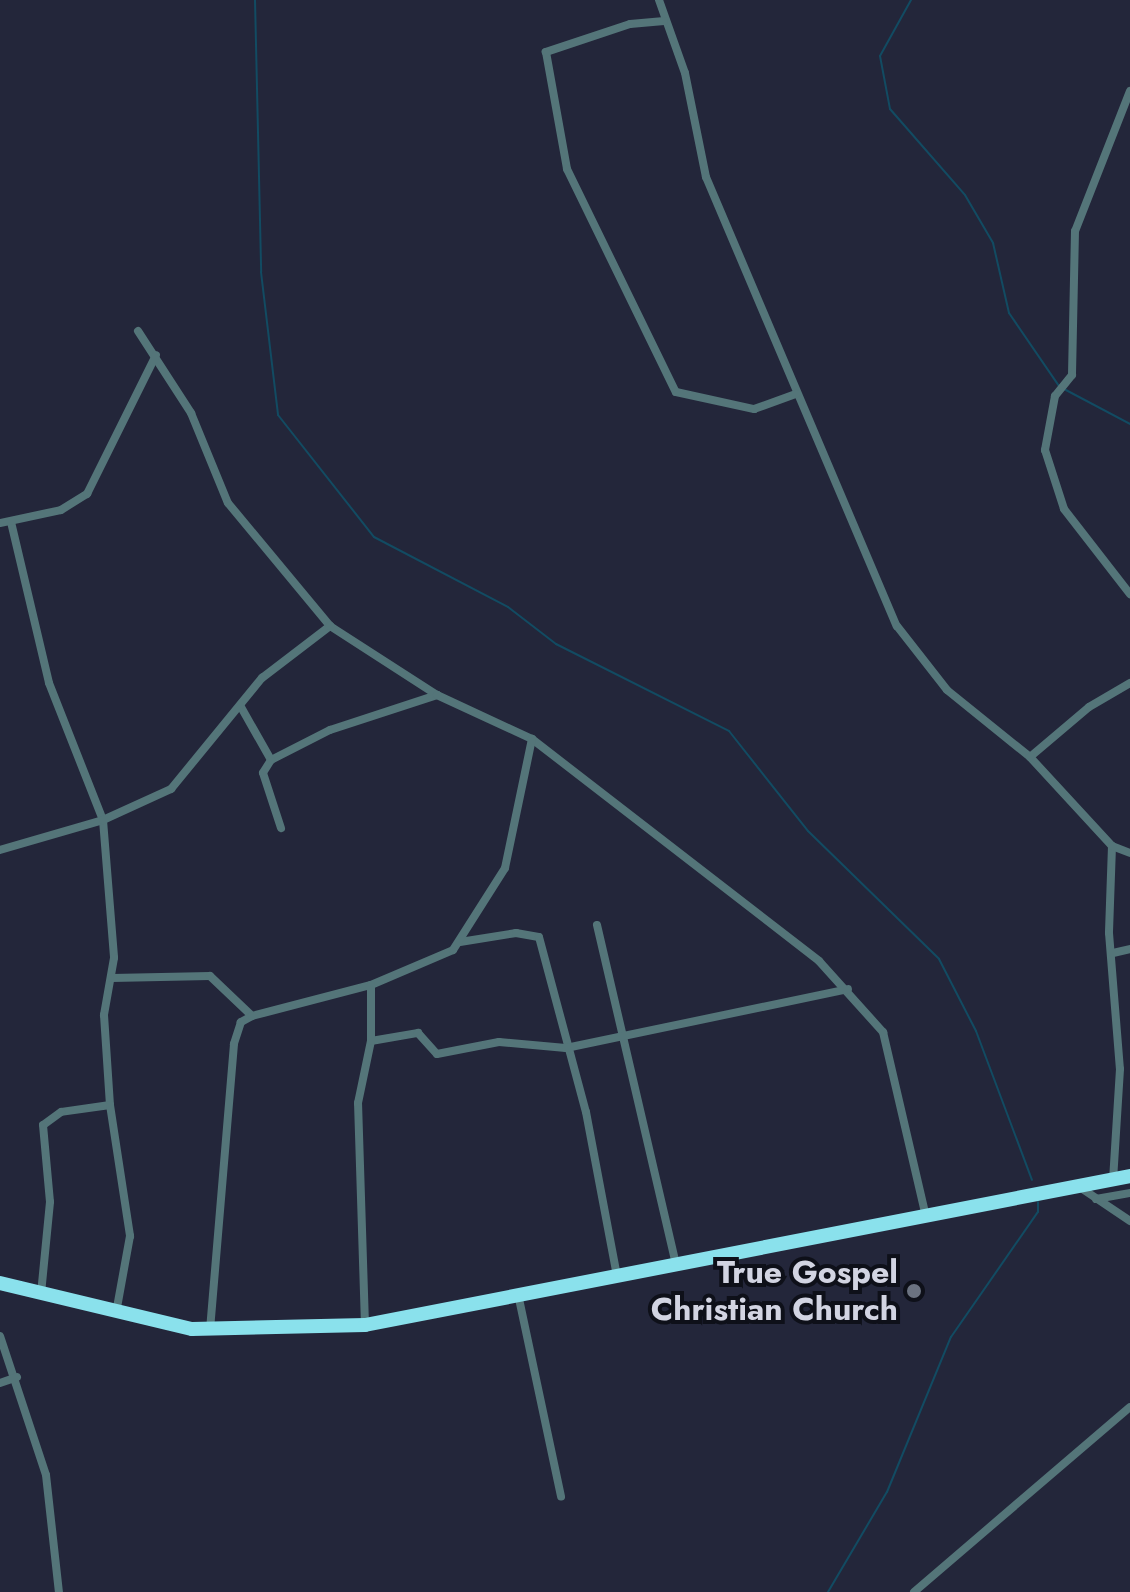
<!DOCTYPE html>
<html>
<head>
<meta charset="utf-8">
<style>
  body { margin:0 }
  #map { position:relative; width:1130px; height:1592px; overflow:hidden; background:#23263a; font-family:Jost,sans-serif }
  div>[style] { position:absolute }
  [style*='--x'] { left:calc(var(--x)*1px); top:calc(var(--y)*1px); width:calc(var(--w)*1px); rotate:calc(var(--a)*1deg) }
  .stream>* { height:2px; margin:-1px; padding:0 1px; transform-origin:1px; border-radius:1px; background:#124b62 }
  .street>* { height:8px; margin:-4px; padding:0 4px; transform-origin:4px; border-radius:4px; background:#547579 }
  .highway>* { height:14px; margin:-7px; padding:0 7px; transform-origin:7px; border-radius:7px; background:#8ae1ec }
  .dots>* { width:22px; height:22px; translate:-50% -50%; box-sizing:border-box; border:4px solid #0e1019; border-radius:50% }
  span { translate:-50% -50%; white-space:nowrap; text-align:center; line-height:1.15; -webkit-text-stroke:8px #0e1019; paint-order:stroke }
  .poi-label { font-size:32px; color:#d2d4e2; font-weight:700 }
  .right { translate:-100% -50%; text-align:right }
</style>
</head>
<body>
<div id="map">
  <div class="stream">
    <i style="--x:255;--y:0;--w:272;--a:88.7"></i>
    <i style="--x:261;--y:272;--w:144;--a:83.2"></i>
    <i style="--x:278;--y:415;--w:155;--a:51.8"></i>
    <i style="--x:374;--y:537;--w:151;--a:27.6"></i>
    <i style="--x:508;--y:607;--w:61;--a:37.6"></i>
    <i style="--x:556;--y:644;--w:194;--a:26.7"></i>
    <i style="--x:729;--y:731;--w:127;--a:51.7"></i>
    <i style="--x:808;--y:831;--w:183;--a:44.3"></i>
    <i style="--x:939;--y:959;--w:81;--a:62.8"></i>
    <i style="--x:976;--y:1031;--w:159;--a:69.4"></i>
    <i style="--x:911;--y:0;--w:64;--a:119"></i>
    <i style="--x:880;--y:56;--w:54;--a:79.3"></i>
    <i style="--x:890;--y:109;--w:114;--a:48.9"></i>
    <i style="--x:965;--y:195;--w:56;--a:59.7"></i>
    <i style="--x:993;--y:243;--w:72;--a:77.1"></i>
    <i style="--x:1009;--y:313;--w:88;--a:55.6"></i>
    <i style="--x:1064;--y:389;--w:75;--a:27.9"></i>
    <i style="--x:828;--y:1592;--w:116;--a:-59.5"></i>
    <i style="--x:887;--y:1492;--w:168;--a:-67.6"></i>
    <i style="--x:951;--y:1337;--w:152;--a:-55.2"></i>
    <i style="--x:1038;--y:1212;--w:10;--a:-90"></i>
  </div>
  <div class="street">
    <i style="--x:659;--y:0;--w:77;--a:70.4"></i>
    <i style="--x:685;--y:73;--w:106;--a:78.6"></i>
    <i style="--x:706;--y:177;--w:488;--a:67"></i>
    <i style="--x:897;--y:626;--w:81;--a:52"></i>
    <i style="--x:947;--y:690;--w:107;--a:38.9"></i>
    <i style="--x:1030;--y:757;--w:121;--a:47.3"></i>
    <i style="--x:1112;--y:846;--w:87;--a:92"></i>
    <i style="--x:1109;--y:933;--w:136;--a:85.4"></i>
    <i style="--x:1120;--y:1069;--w:110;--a:93.6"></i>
    <i style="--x:664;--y:21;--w:34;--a:175"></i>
    <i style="--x:630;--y:24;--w:89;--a:161.6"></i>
    <i style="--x:546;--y:52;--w:119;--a:79.8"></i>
    <i style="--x:567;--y:169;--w:248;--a:64"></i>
    <i style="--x:676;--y:392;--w:80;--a:12.3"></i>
    <i style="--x:754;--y:409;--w:45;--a:-19.7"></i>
    <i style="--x:1130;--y:91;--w:150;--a:111.4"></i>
    <i style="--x:1075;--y:231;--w:144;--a:91.2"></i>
    <i style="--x:1072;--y:375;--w:27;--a:129"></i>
    <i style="--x:1055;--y:396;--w:55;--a:100.5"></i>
    <i style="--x:1045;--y:450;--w:62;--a:72.1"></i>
    <i style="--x:1064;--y:509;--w:108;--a:52.2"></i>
    <i style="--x:138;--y:331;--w:98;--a:57.1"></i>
    <i style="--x:191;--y:413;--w:97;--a:67.7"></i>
    <i style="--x:228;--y:503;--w:160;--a:50.3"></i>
    <i style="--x:11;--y:522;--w:165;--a:76.7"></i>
    <i style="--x:49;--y:683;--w:147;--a:68.5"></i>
    <i style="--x:103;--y:820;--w:138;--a:85.4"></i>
    <i style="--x:114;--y:958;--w:58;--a:100"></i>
    <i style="--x:104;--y:1015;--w:90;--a:86.2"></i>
    <i style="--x:110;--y:1105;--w:49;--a:171.9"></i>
    <i style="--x:61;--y:1112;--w:22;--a:144"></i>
    <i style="--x:43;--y:1125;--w:77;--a:84.8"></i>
    <i style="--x:50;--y:1202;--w:92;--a:95.6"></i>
    <i style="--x:0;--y:523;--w:62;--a:-12"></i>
    <i style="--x:61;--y:510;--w:31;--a:-32"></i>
    <i style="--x:87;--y:494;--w:155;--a:-63.6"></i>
    <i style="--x:241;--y:707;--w:61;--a:60.5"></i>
    <i style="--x:271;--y:760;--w:66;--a:-27"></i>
    <i style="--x:330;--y:730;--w:113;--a:-18.1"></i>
    <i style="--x:1030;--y:757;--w:77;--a:-40.3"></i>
    <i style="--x:1089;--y:707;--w:48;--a:-30.3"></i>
    <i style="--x:271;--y:760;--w:15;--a:122"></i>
    <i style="--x:263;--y:773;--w:58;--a:71.9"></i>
    <i style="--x:1112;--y:846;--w:19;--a:21"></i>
    <i style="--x:0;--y:850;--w:107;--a:-16.2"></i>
    <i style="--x:103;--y:820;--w:75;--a:-24.5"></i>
    <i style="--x:171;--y:789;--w:144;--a:-50.7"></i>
    <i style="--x:262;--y:678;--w:86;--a:-37.4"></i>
    <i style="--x:330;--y:626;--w:127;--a:32.8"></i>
    <i style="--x:437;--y:695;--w:105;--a:24.9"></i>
    <i style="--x:532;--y:739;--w:363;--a:37.7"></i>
    <i style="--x:819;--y:961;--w:96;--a:48"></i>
    <i style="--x:883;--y:1032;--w:190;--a:76.9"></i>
    <i style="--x:597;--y:925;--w:349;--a:76.9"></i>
    <i style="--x:460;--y:942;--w:57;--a:-9.1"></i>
    <i style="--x:516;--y:933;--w:23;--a:10"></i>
    <i style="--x:539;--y:937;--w:181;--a:75"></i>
    <i style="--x:586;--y:1112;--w:167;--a:79.3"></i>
    <i style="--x:1113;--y:953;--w:17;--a:-13"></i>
    <i style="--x:112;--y:978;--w:98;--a:-1.2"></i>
    <i style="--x:210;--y:976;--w:58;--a:43.6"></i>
    <i style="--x:252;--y:1016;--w:13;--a:151"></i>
    <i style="--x:241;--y:1022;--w:23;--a:108"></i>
    <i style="--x:234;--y:1044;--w:286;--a:94.8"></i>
    <i style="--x:252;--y:1016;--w:123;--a:-14.6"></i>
    <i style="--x:371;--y:985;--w:89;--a:-23.1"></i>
    <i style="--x:453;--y:950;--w:97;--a:-57.6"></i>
    <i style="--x:505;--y:868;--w:132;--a:-78.2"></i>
    <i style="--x:371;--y:1041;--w:48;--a:-9.7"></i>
    <i style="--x:418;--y:1033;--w:28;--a:48"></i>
    <i style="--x:437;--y:1054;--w:63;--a:-11"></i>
    <i style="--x:499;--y:1042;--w:67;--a:5.1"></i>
    <i style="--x:566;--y:1048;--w:288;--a:-11.8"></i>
    <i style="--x:110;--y:1105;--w:133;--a:81.3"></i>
    <i style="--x:130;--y:1236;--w:78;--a:100.3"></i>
    <i style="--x:1078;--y:1186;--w:63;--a:33.9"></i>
    <i style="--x:1096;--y:1199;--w:35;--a:-10"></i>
    <i style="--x:518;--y:1294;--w:207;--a:78"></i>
    <i style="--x:365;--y:1325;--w:222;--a:-91.8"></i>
    <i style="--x:358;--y:1103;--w:63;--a:-78.2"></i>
    <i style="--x:371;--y:1041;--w:56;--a:-90"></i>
    <i style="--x:0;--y:1336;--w:146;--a:71.7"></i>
    <i style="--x:46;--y:1475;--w:118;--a:83.7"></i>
    <i style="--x:0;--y:1383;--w:18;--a:-19"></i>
    <i style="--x:914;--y:1592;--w:284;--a:-40.6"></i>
  </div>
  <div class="highway">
    <i style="--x:0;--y:1283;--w:197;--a:13.5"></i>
    <i style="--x:192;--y:1329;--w:173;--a:-1.3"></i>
    <i style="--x:365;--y:1325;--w:779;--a:-11.02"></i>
  </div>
  <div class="dots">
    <i style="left:914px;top:1291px;background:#6b7280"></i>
  </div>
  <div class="poi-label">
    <span class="right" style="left:898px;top:1291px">True Gospel<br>Christian Church</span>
  </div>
</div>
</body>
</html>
